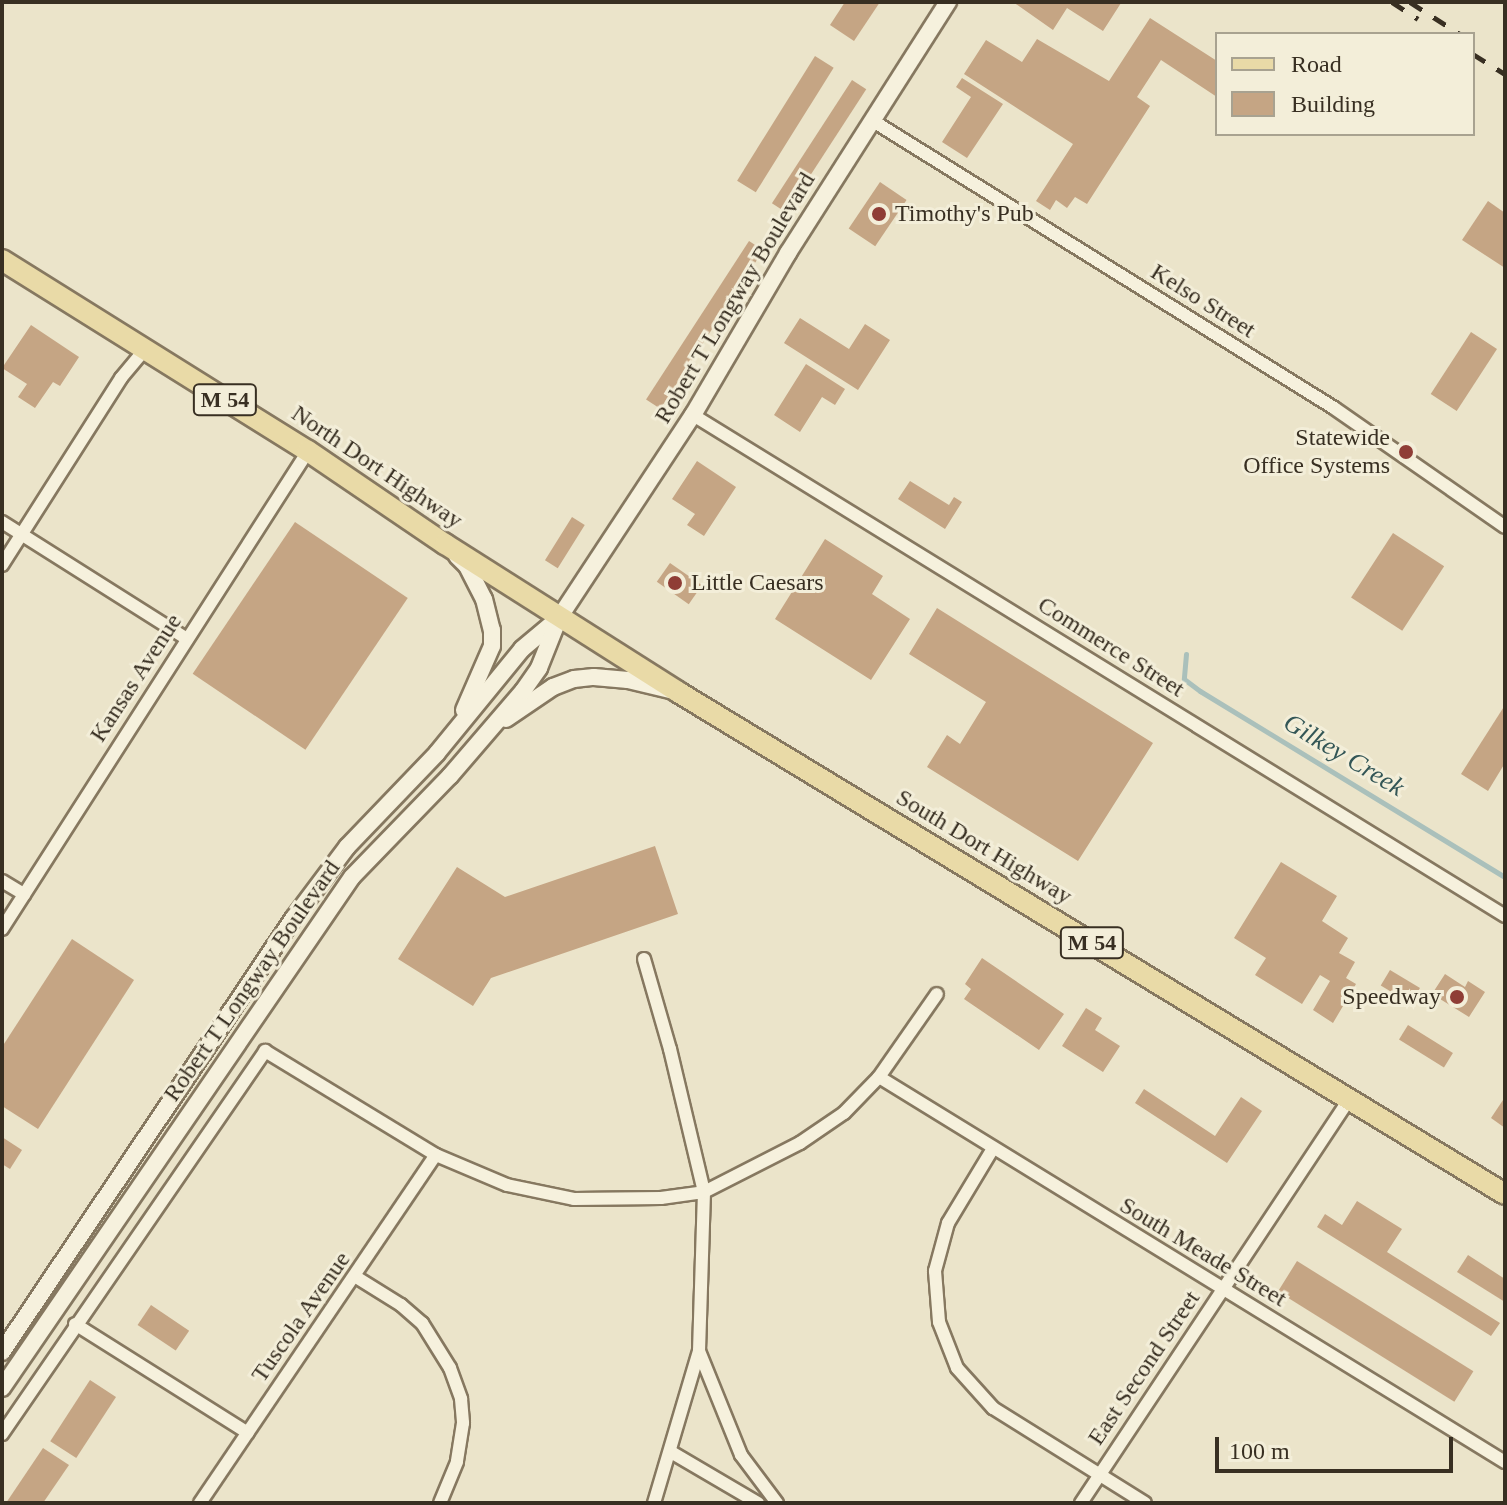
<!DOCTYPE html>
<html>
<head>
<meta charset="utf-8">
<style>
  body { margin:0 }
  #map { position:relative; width:1507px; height:1505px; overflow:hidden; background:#ebe4ca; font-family:Georgia,serif }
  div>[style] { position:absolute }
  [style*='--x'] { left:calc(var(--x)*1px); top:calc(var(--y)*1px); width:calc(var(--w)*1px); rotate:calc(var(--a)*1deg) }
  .stream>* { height:5px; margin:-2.5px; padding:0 2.5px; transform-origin:2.5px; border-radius:2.5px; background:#aac0bb }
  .building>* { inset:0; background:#c5a584; transform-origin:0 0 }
  .roads { filter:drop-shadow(2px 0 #867860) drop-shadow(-2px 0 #867860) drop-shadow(0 2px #867860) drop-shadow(0 -2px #867860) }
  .minor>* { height:12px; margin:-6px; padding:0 6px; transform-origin:6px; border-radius:6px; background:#f6f1dd }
  .tertiary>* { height:16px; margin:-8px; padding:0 8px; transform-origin:8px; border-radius:8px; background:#f6f1dd }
  .primary>* { height:20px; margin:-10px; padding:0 10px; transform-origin:10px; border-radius:10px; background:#e9daa7 }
  .rail>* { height:5px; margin-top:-2.5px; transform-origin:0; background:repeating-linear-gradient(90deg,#382f22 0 14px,transparent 0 28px) }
  .dots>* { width:22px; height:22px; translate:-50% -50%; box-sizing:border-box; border:4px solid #f3eed9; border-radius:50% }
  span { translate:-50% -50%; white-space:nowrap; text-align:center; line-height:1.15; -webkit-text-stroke:6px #f3eed9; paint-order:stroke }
  .shield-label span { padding:2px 6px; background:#f3eed9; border:2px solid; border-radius:6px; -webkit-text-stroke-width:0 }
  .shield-label { font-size:22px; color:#382f22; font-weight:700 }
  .poi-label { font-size:24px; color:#382f22 }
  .left { translate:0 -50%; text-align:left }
  .right { translate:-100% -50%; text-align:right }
  .street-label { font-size:24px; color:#382f22 }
  .water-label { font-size:26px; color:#335656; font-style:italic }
  .frame { position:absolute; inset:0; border:4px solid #382f22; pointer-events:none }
  .legend { position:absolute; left:1215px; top:32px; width:260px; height:104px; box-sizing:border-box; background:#f3eed9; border:2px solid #a8a290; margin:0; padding:10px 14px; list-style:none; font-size:24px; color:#382f22 }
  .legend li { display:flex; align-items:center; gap:16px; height:40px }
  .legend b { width:40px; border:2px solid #a8a290 }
  .scale { position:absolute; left:1215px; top:1437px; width:238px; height:36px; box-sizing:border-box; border:4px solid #382f22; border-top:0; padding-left:10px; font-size:24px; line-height:28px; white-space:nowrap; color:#382f22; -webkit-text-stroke:6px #f3eed9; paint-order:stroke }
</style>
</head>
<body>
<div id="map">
  <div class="stream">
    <i style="--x:1186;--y:654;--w:25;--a:95"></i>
    <i style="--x:1184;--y:679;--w:20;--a:37"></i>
    <i style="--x:1200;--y:691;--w:357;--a:31.4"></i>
  </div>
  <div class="building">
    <i style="clip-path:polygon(845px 2px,880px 2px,854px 41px,830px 25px)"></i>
    <i style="clip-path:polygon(1013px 2px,1120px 2px,1121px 3px,1103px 31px,1067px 8px,1053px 30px)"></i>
    <i style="clip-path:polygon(1150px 18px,1217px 61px,1217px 97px,1161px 60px,1137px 97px,1150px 106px,1087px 204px,1075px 197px,1067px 208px,1056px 200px,1050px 210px,1036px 201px,1073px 144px,964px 74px,986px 40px,1022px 62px,1037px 39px,1109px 81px)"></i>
    <i style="left:815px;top:56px;width:22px;height:147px;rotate:32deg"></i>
    <i style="clip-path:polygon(962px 78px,1003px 104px,967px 158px,942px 142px,971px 97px,956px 87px)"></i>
    <i style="left:852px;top:80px;width:17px;height:147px;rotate:33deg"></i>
    <i style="left:880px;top:182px;width:32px;height:56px;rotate:34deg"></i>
    <i style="clip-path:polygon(1488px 201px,1505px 213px,1505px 268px,1462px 240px)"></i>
    <i style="left:749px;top:241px;width:17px;height:189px;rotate:33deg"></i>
    <i style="clip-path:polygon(800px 318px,849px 349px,865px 324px,890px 340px,858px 390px,784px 343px)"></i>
    <i style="clip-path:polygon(31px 325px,79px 357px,60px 386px,53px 382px,35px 408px,18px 397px,27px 384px,2px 368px)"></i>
    <i style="left:1471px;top:332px;width:31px;height:74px;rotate:33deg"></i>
    <i style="clip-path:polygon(806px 364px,845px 389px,835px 405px,822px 397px,800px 432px,774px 415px)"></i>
    <i style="clip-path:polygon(697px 461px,736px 487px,704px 536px,687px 525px,695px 514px,672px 499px)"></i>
    <i style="clip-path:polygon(910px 481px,949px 505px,954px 497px,962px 502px,945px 529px,898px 499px)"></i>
    <i style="left:572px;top:517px;width:15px;height:51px;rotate:32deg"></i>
    <i style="left:295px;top:522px;width:136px;height:183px;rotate:34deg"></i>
    <i style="left:1393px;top:533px;width:61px;height:77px;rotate:33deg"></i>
    <i style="clip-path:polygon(825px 539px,883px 576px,872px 594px,910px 619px,871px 680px,775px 619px)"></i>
    <i style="left:670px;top:563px;width:39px;height:23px;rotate:35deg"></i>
    <i style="clip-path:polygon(937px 608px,1153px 743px,1078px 861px,927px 767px,947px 735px,960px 744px,986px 702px,909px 654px)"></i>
    <i style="clip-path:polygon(1505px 705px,1505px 763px,1488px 791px,1461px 774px)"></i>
    <i style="clip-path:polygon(655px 846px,678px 914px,491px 978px,473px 1006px,398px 959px,457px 867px,505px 897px)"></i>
    <i style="clip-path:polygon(1281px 862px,1337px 896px,1322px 921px,1348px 938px,1339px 953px,1355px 962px,1346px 978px,1356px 984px,1333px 1023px,1313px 1010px,1330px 981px,1320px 975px,1302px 1004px,1255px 975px,1266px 958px,1234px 938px)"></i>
    <i style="clip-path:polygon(72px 939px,134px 980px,38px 1129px,2px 1106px,2px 1047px)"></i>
    <i style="clip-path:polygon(982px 958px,1064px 1014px,1039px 1050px,964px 999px,971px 989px,965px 984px)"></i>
    <i style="left:1390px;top:970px;width:35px;height:18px;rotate:31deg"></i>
    <i style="clip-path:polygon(1445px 974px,1465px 987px,1468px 981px,1485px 992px,1469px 1017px,1432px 994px)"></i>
    <i style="clip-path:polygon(1086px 1008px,1102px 1018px,1095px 1030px,1120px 1046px,1103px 1072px,1062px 1046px)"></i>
    <i style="left:1408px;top:1025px;width:53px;height:17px;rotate:32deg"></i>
    <i style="clip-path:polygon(1144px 1089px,1215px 1136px,1241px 1097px,1262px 1111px,1227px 1163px,1135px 1103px)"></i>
    <i style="clip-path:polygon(1505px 1097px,1505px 1128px,1491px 1118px)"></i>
    <i style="clip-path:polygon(2px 1137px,22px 1150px,10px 1169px,2px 1164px)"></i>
    <i style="clip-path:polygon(1357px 1201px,1402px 1229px,1387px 1252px,1500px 1323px,1491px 1336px,1317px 1227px,1325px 1214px,1342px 1225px)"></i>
    <i style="clip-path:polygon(1468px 1255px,1505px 1279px,1505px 1302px,1457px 1272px)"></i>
    <i style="left:1297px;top:1261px;width:208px;height:36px;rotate:32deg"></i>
    <i style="left:151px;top:1305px;width:46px;height:24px;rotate:34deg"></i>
    <i style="left:90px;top:1380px;width:31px;height:73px;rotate:33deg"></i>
    <i style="clip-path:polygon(43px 1448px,69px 1465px,43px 1503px,6px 1503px)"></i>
  </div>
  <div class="roads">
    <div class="minor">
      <i style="--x:873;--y:121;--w:543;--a:31.9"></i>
      <i style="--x:1334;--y:408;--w:208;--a:34.8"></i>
      <i style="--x:693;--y:415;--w:954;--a:31.67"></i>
      <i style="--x:2;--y:522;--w:219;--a:32.3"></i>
      <i style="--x:2;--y:565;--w:222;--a:-57.5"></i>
      <i style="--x:121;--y:378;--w:35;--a:-50"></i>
      <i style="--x:2;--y:881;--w:26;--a:31"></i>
      <i style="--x:2;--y:929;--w:568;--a:-57.37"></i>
      <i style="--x:644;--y:959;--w:94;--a:73.9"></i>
      <i style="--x:670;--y:1049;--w:147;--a:76.6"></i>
      <i style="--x:704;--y:1192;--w:159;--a:91.8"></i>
      <i style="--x:699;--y:1351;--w:159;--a:106.5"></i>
      <i style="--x:879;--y:1077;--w:735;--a:31.59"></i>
      <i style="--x:992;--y:1150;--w:85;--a:121.1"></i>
      <i style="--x:948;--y:1223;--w:50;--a:105.2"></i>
      <i style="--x:935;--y:1271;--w:51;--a:85.5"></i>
      <i style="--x:939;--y:1322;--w:49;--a:68.6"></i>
      <i style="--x:957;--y:1368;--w:54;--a:48"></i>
      <i style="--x:993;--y:1408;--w:179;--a:32"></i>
      <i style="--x:356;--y:1277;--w:53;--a:31.9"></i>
      <i style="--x:401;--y:1305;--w:28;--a:41"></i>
      <i style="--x:422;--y:1323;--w:53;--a:58.1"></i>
      <i style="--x:450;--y:1368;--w:33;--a:70"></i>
      <i style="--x:461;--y:1399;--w:24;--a:85"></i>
      <i style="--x:463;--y:1423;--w:39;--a:99"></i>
      <i style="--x:457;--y:1462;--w:44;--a:112.5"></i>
      <i style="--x:75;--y:1324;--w:204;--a:32.2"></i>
      <i style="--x:699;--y:1351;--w:112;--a:68"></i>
      <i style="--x:741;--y:1455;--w:60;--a:53.1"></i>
      <i style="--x:2;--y:1434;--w:465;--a:-55.5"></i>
      <i style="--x:265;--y:1051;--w:200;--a:31.3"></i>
      <i style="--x:436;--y:1155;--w:77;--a:22.9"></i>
      <i style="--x:507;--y:1185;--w:68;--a:11.8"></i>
      <i style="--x:574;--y:1199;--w:87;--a:-0.7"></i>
      <i style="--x:661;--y:1198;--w:43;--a:-7.9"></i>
      <i style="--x:704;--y:1192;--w:108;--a:-27"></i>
      <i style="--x:800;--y:1143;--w:53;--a:-34.3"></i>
      <i style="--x:844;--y:1113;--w:50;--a:-45.8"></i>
      <i style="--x:879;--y:1077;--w:101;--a:-55.1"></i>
      <i style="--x:671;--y:1452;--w:101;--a:30.4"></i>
      <i style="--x:200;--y:1503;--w:420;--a:-55.9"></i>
      <i style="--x:1081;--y:1503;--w:485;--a:-56.4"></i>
    </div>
    <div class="tertiary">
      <i style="--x:457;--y:556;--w:14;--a:45"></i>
      <i style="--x:467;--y:566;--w:37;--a:63"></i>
      <i style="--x:484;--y:599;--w:32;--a:76"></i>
      <i style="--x:492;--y:630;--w:16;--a:90"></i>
      <i style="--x:492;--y:646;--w:70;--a:113.6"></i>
      <i style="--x:506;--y:719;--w:57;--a:-34.2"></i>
      <i style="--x:553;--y:687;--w:22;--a:-21"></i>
      <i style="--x:574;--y:679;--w:20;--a:-6"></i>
      <i style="--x:594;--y:677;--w:34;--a:5"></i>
      <i style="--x:628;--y:680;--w:43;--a:13.4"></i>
      <i style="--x:2;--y:1352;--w:522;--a:-56.1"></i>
      <i style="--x:293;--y:919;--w:90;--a:-53.1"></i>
      <i style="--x:347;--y:847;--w:130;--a:-46.2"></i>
      <i style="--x:437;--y:753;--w:134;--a:-50.7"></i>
      <i style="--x:522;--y:649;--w:48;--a:-40"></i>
      <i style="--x:2;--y:1388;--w:619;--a:-55.59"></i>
      <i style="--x:352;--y:877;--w:141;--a:-45.9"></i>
      <i style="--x:450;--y:776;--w:112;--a:-49.3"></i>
      <i style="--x:523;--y:691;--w:28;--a:-55"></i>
      <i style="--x:539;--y:668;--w:54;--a:-68.2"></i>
      <i style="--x:559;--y:618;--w:243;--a:-56.6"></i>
      <i style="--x:693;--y:415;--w:188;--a:-59.6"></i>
      <i style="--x:788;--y:253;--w:298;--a:-57.5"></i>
    </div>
    <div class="primary">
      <i style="--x:2;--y:260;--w:361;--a:32"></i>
      <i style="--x:308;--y:451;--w:166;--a:34.2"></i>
      <i style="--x:445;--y:544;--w:276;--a:32.4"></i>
      <i style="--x:678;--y:692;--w:967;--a:31.26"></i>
    </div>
  </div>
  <div class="rail">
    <i style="--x:1392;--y:2;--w:31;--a:33"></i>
    <i style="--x:1410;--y:2;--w:59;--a:32.6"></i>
    <i style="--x:1473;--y:54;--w:38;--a:32"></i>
  </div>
  <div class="dots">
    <i style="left:879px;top:214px;background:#8f3d36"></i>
    <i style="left:1406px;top:452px;background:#8f3d36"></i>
    <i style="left:675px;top:583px;background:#8f3d36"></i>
    <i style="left:1457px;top:997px;background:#8f3d36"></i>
  </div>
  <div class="shield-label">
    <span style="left:225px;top:400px">M 54</span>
    <span style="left:1092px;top:943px">M 54</span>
  </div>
  <div class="poi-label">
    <span class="left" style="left:895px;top:214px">Timothy's Pub</span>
    <span class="right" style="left:1390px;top:452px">Statewide<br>Office Systems</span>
    <span class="left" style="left:691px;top:583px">Little Caesars</span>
    <span class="right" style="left:1441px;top:997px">Speedway</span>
  </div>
  <div class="street-label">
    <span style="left:735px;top:298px;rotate:-59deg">Robert T Longway Boulevard</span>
    <span style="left:1203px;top:301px;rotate:32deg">Kelso Street</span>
    <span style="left:377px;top:467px;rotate:34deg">North Dort Highway</span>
    <span style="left:1111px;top:647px;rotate:32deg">Commerce Street</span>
    <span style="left:136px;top:678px;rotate:-57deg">Kansas Avenue</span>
    <span style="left:984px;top:847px;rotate:31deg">South Dort Highway</span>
    <span style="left:252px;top:981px;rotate:-55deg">Robert T Longway Boulevard</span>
    <span style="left:1203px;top:1252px;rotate:31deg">South Meade Street</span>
    <span style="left:301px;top:1317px;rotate:-55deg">Tuscola Avenue</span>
    <span style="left:1144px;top:1368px;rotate:-56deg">East Second Street</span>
  </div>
  <div class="water-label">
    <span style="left:1344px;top:755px;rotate:31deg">Gilkey Creek</span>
  </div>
  <div class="frame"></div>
  <ul class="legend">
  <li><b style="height:10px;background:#e9daa7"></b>Road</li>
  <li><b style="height:22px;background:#c5a584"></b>Building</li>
  </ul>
  <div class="scale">100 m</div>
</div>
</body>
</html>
